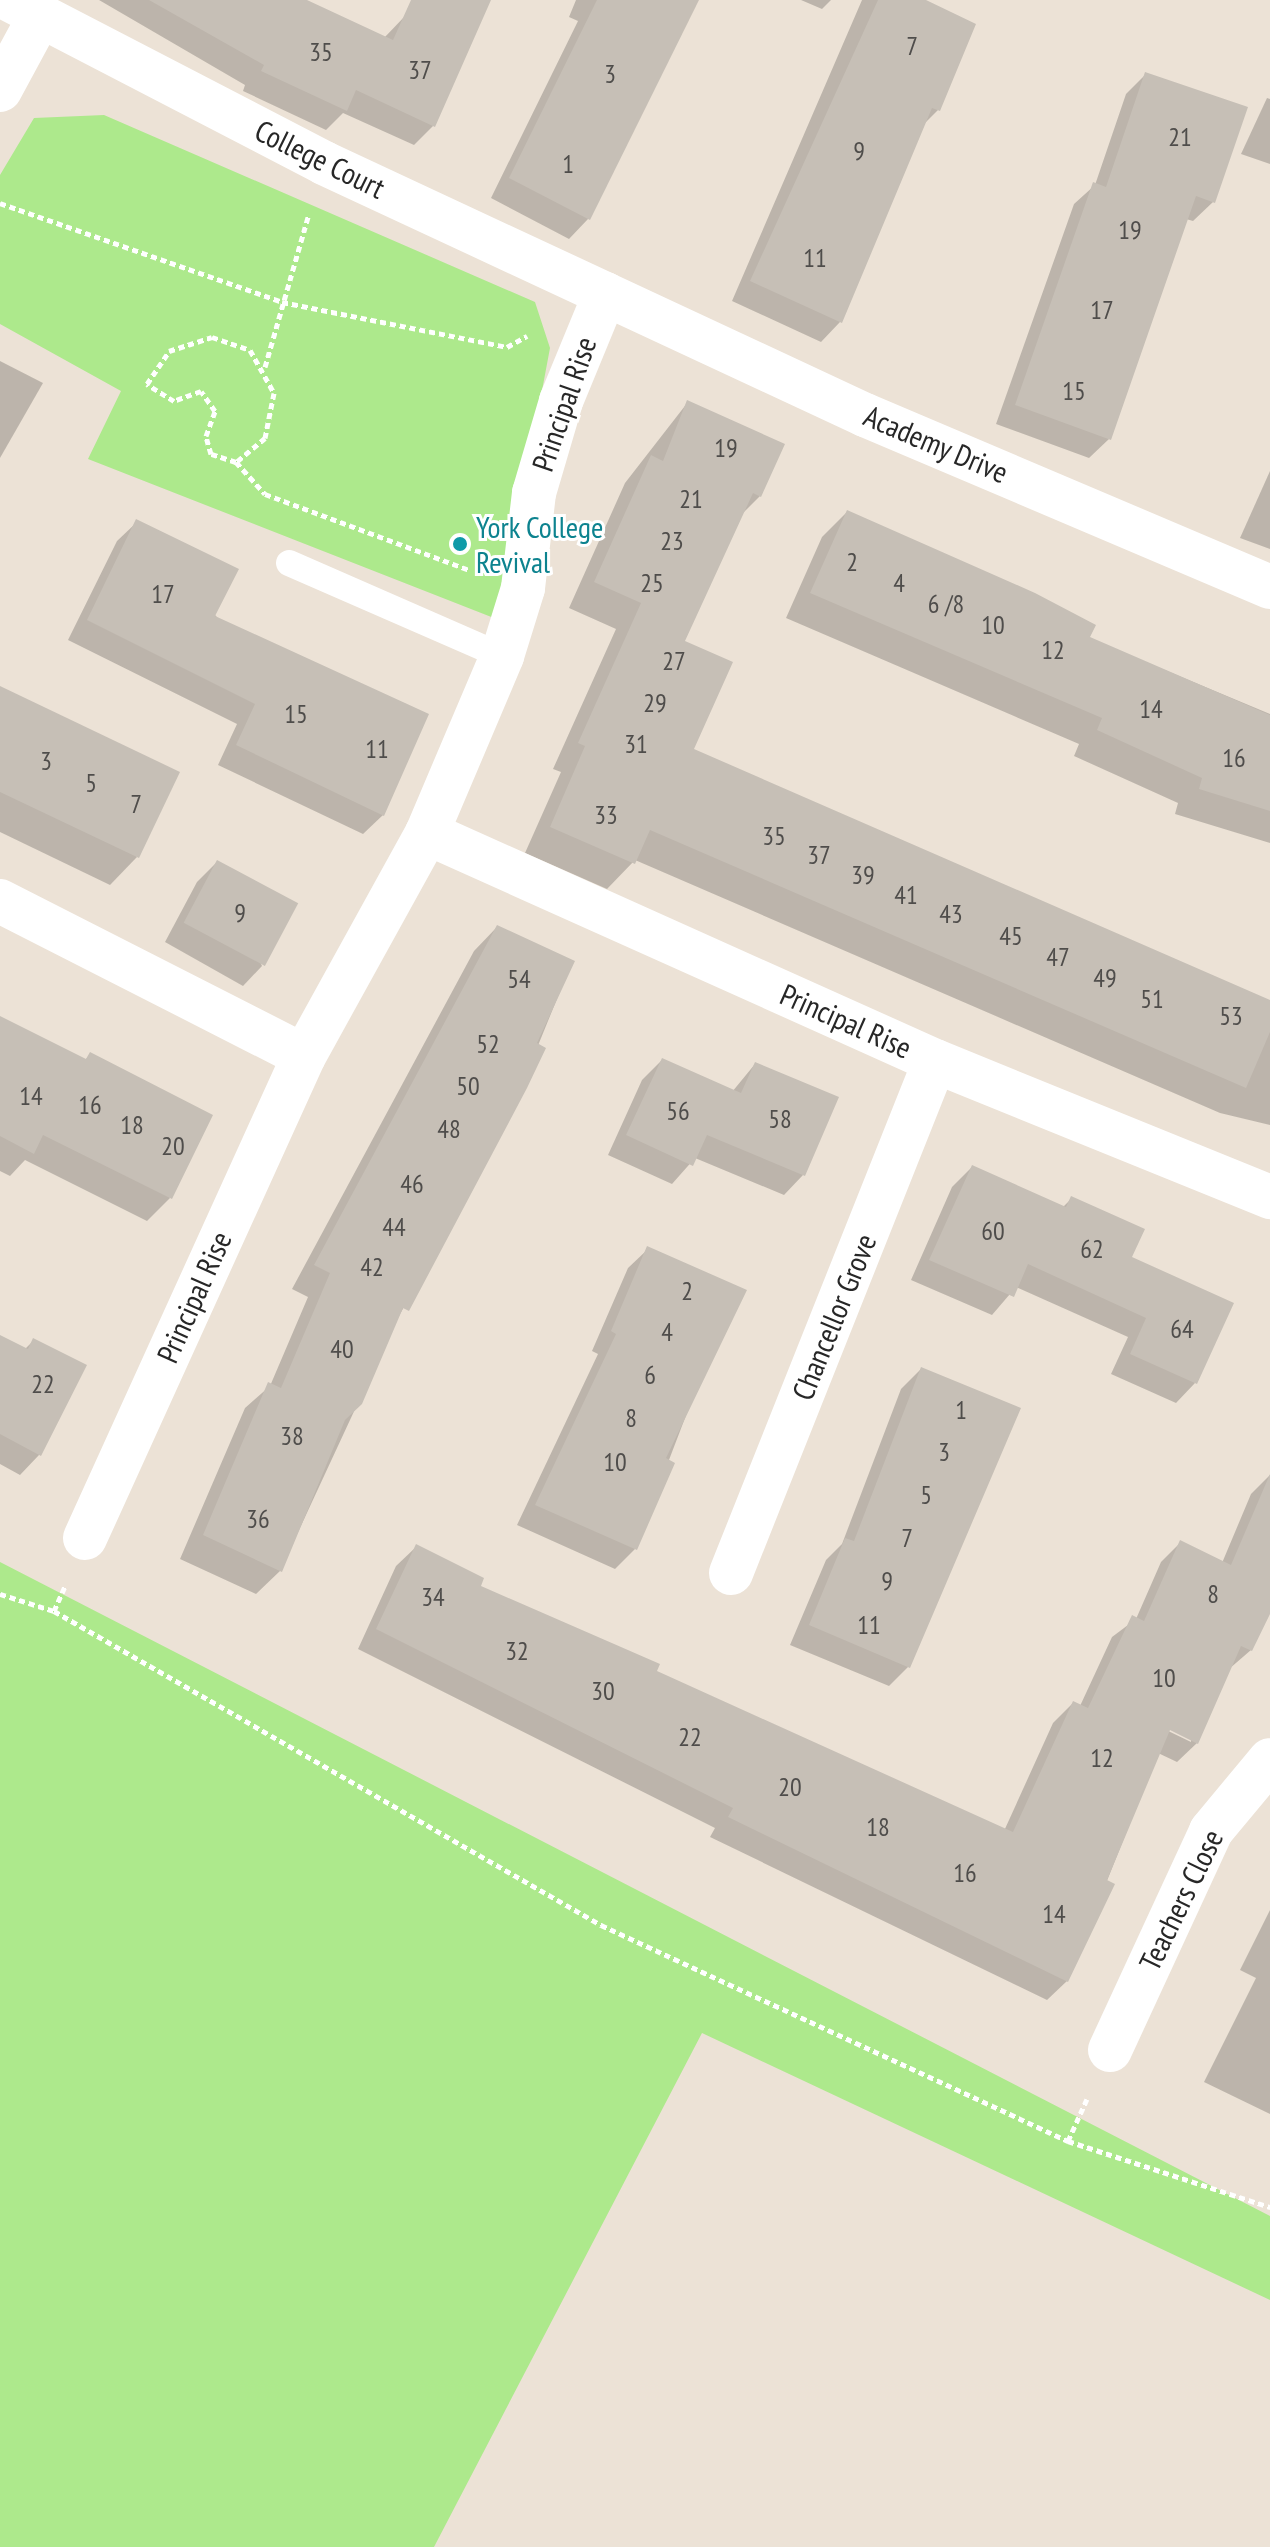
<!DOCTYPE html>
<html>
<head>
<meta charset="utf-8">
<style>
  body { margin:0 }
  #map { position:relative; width:1270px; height:2547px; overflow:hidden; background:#ece2d6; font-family:"PT Sans Narrow",sans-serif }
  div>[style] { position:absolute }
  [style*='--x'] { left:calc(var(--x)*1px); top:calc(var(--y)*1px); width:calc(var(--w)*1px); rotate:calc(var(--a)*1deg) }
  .green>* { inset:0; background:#ade98c }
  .shadow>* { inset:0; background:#0003 }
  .building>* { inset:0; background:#c6bfb6; transform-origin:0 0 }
  .path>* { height:5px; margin-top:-2.5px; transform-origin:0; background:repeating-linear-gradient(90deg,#fff 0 6px,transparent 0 10px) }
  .service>* { height:26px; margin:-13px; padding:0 13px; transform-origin:13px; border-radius:13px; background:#fff }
  .minor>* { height:44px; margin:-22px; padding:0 22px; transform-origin:22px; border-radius:22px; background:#fff }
  .dots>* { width:22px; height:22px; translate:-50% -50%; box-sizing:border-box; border:4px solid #fff; border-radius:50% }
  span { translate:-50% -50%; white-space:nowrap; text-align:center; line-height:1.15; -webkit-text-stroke:6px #fff; paint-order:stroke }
  .number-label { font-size:26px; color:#4f4d4b }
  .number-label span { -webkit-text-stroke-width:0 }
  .street-label { font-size:30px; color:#272727 }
  .culture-label { font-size:30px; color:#0d838f }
  .left { translate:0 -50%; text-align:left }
</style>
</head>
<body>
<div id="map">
  <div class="green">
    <i style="clip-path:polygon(104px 115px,535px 302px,550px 348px,499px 620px,88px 459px,121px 391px,0 324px,0 175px,34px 118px)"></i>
    <i style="clip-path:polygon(0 1562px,1270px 2216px,1270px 2300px,702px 2033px,434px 2547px,0 2547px)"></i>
  </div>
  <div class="shadow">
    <i style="clip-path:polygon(99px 0,302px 0,384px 38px,406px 15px,433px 126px,414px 145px,343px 113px,326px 130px,243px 91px,245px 85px)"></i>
    <i style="clip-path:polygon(576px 0,691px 0,588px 219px,569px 239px,491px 198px,578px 21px,569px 17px)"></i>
    <i style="clip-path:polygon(801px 0,831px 0,822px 9px)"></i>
    <i style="clip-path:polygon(862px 0,921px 0,938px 110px,922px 126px,840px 322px,821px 342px,732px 301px)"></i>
    <i style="clip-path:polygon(1146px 74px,1213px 202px,1193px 221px,1186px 219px,1109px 439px,1089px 458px,996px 424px,1074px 204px,1095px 185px,1126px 94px)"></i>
    <i style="clip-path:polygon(1267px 98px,1270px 99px,1270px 164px,1241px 154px)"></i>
    <i style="clip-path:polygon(0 361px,43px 383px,0 458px)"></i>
    <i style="clip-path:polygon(688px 402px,760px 496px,740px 516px,683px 642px,692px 750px,1270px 1002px,1270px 1125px,1220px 1113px,635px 860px,607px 889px,525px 853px,561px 772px,553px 769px,616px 629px,569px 608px,625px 483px)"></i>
    <i style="clip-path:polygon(1270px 471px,1270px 549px,1240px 538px)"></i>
    <i style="clip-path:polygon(847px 512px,1088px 638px,1270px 714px,1270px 843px,1175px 814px,1178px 803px,1074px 756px,1079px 744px,786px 618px,822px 537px)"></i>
    <i style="clip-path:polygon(137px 522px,383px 815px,363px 834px,218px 765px,237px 724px,68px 640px,117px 541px)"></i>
    <i style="clip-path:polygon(0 688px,137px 857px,110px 885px,0 832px)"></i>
    <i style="clip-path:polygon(217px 862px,262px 966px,243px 986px,165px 942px,197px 882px)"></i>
    <i style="clip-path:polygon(497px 927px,572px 962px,504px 1129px,395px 1323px,280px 1571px,256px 1594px,180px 1559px,245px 1408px,270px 1386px,308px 1297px,292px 1289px,474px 951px)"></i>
    <i style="clip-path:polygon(0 1020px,84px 1061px,91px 1054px,170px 1198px,147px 1221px,25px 1160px,10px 1176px,0 1171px)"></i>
    <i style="clip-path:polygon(662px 1060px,732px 1092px,755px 1064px,803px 1175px,784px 1195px,695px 1158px,672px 1184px,608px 1155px,642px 1080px)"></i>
    <i style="clip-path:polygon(972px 1167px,1063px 1207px,1072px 1198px,1129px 1258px,1195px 1383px,1176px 1403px,1111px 1374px,1128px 1337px,1016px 1287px,992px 1315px,911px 1280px,952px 1187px)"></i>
    <i style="clip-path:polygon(648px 1249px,744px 1291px,698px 1384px,635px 1549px,615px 1569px,517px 1525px,598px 1354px,592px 1351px,628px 1268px)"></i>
    <i style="clip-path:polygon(0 1337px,24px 1350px,34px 1340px,84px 1366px,39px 1455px,20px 1475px,0 1464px)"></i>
    <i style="clip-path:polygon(921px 1369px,909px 1666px,889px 1686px,790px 1645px,826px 1560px,842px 1544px,901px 1389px)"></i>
    <i style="clip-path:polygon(evenodd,1270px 1475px,1270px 1609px,1251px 1650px,1229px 1669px,1197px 1743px,1177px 1762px,1158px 1753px,1067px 1981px,1047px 2000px,710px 1837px,715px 1828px,358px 1649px,396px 1566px,416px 1547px,478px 1587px,654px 1672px,1004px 1831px,1053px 1723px,1073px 1703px,1080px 1706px,1112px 1637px,1136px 1619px,1161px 1562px,1181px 1542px,1222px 1563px,1251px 1494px,1270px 1475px,1162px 1724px,1191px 1738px,1191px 1742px,1160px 1727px,1162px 1724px)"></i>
    <i style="clip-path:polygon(1270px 1910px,1270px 2114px,1204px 2082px,1256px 1978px,1240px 1970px)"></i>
  </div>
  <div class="building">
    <i style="clip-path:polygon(149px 0,307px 0,393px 40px,411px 0,491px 0,435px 127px,356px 90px,347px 111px,261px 71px,264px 65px)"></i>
    <i style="clip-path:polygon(597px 0,699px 0,590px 220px,509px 178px)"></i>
    <i style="clip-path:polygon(878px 0,926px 0,976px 24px,940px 111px,932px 108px,842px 323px,750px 281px)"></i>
    <i style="clip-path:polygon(1145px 72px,1248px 107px,1215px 203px,1196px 196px,1111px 440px,1015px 405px,1093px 182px,1106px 187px)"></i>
    <i style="clip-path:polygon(687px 400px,785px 444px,761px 497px,753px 493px,685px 641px,733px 662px,694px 749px,1270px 1000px,1270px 1032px,1246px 1088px,650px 830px,635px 864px,550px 827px,585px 746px,578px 743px,641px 603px,594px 582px,651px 455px,663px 461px)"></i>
    <i style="clip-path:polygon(847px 510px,1035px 593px,1096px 625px,1090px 637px,1270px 715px,1270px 811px,1199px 789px,1202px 778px,1097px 730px,1102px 718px,810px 593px)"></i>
    <i style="clip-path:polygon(136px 519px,239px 569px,215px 616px,429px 714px,384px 816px,236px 745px,255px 704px,87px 620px)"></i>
    <i style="clip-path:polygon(0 686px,180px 772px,139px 858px,0 792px)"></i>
    <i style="left:217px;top:860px;width:92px;height:71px;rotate:28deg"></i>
    <i style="clip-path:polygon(497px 925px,575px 961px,537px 1043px,546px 1048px,527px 1088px,409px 1311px,403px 1308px,362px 1404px,345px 1420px,282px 1572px,203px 1535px,268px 1382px,281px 1388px,330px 1273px,314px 1265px)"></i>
    <i style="clip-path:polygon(0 1016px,86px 1059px,90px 1052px,213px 1115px,172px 1199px,43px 1135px,34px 1154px,0 1136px)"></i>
    <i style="clip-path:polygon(662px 1058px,741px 1093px,755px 1062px,839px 1097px,805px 1176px,707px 1135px,693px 1166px,626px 1135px)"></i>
    <i style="clip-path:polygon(972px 1165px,1066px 1207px,1071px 1196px,1145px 1229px,1132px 1257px,1234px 1303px,1197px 1384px,1130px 1354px,1146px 1318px,1028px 1264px,1014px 1297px,929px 1260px)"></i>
    <i style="clip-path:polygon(647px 1246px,747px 1290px,666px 1458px,675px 1463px,637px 1550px,535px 1505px,616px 1334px,611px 1331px)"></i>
    <i style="clip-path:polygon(0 1335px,28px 1349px,33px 1338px,87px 1365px,41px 1456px,0 1434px)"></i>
    <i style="clip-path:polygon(921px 1367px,1021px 1408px,910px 1668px,809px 1625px,845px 1538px,854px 1541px)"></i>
    <i style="clip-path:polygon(1270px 1474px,1270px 1614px,1252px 1651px,1241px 1646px,1198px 1744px,1170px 1730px,1107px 1880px,1115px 1884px,1068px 1982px,728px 1817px,733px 1808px,376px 1629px,416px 1544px,484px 1578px,481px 1586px,660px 1664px,657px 1671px,1013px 1832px,1073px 1701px,1088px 1708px,1132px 1615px,1144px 1621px,1180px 1540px,1231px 1565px)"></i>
  </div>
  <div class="path">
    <i style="--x:0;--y:203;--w:299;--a:19.3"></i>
    <i style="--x:282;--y:302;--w:229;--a:11.3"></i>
    <i style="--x:507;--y:347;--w:23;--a:-29"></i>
    <i style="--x:212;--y:337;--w:40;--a:18.9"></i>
    <i style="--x:250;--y:350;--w:49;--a:60.8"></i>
    <i style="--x:274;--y:393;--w:46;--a:101.3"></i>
    <i style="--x:265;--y:438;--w:38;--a:140"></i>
    <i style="--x:236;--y:462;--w:26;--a:-162"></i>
    <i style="--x:211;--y:454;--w:19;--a:-106"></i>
    <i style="--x:206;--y:436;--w:27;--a:-70"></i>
    <i style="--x:215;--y:411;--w:24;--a:-125"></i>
    <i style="--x:201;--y:391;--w:29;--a:160"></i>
    <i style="--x:174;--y:401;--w:32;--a:-148"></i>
    <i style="--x:147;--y:384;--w:40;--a:-56"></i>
    <i style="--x:169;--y:351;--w:45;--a:-18"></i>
    <i style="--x:265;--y:367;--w:159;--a:-74"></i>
    <i style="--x:236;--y:462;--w:43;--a:47.8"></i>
    <i style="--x:265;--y:494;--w:218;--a:20.4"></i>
    <i style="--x:0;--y:1594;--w:57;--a:17.5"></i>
    <i style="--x:54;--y:1611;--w:631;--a:29.86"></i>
    <i style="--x:601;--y:1925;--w:515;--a:24.82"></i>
    <i style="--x:1068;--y:2141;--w:213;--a:18.1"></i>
    <i style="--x:54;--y:1611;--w:27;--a:-66"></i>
    <i style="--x:1068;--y:2141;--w:46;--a:-65.7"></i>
  </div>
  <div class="service">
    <i style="--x:289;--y:563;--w:232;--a:23.6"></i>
  </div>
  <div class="minor">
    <i style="--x:10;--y:0;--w:354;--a:27.4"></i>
    <i style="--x:324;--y:163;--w:597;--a:24.98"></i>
    <i style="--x:865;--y:415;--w:440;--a:23"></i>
    <i style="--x:0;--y:90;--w:84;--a:-61.6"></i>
    <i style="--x:427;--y:833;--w:557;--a:24.17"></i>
    <i style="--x:935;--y:1061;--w:362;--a:22.1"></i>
    <i style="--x:0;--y:901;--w:341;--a:27"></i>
    <i style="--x:304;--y:1056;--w:255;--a:-61.1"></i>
    <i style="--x:427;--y:833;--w:192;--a:-67"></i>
    <i style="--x:502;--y:656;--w:71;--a:-72.8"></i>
    <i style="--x:523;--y:588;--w:96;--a:-83.4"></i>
    <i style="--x:534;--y:493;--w:96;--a:-73.6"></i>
    <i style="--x:561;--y:401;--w:116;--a:-67.6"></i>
    <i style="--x:85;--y:1538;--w:529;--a:-65.57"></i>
    <i style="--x:731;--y:1573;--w:551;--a:-68.28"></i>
    <i style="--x:1110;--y:2050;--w:241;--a:-65.2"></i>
    <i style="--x:1211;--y:1831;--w:92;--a:-50.3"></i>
  </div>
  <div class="dots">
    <i style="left:460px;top:544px;background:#0f9aa8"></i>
  </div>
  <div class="number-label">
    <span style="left:912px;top:46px">7</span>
    <span style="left:321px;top:52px">35</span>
    <span style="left:420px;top:70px">37</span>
    <span style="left:610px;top:74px">3</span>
    <span style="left:1180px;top:137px">21</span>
    <span style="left:859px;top:151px">9</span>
    <span style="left:568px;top:164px">1</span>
    <span style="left:1130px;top:230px">19</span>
    <span style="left:815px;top:258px">11</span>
    <span style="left:1102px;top:310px">17</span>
    <span style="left:1074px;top:391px">15</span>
    <span style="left:726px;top:448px">19</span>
    <span style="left:691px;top:499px">21</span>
    <span style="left:672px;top:541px">23</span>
    <span style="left:852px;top:562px">2</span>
    <span style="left:652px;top:583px">25</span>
    <span style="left:899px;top:583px">4</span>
    <span style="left:163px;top:594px">17</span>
    <span style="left:946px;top:604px">6 /8</span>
    <span style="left:993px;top:625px">10</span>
    <span style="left:1053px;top:650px">12</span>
    <span style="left:674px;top:661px">27</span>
    <span style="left:655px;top:703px">29</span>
    <span style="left:1151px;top:709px">14</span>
    <span style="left:296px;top:714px">15</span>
    <span style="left:636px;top:744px">31</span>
    <span style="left:377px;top:749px">11</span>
    <span style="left:1234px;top:758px">16</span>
    <span style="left:46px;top:761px">3</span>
    <span style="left:91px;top:783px">5</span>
    <span style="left:136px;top:804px">7</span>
    <span style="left:606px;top:815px">33</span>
    <span style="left:774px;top:836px">35</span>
    <span style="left:819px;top:855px">37</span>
    <span style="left:863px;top:875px">39</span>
    <span style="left:906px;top:895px">41</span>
    <span style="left:240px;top:913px">9</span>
    <span style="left:951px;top:914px">43</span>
    <span style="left:1011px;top:936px">45</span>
    <span style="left:1058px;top:957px">47</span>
    <span style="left:1105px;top:978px">49</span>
    <span style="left:519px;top:979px">54</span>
    <span style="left:1152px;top:999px">51</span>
    <span style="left:1231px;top:1016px">53</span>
    <span style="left:488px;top:1044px">52</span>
    <span style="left:468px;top:1086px">50</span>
    <span style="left:31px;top:1096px">14</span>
    <span style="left:90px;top:1105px">16</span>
    <span style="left:678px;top:1111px">56</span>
    <span style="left:780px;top:1119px">58</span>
    <span style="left:132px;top:1125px">18</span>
    <span style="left:449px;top:1129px">48</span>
    <span style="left:173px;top:1146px">20</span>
    <span style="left:412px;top:1184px">46</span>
    <span style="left:394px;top:1227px">44</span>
    <span style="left:993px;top:1231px">60</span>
    <span style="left:1092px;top:1249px">62</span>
    <span style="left:372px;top:1267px">42</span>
    <span style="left:687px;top:1291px">2</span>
    <span style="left:1182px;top:1329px">64</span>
    <span style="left:667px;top:1332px">4</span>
    <span style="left:342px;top:1349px">40</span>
    <span style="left:650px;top:1375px">6</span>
    <span style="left:43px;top:1384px">22</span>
    <span style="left:961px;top:1410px">1</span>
    <span style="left:631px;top:1418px">8</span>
    <span style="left:292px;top:1436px">38</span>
    <span style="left:944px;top:1452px">3</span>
    <span style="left:615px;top:1462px">10</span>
    <span style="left:926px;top:1495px">5</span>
    <span style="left:258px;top:1519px">36</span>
    <span style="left:907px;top:1538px">7</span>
    <span style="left:887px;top:1581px">9</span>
    <span style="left:1213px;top:1594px">8</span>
    <span style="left:433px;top:1597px">34</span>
    <span style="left:869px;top:1625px">11</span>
    <span style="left:517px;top:1651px">32</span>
    <span style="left:1164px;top:1678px">10</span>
    <span style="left:603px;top:1691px">30</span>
    <span style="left:690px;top:1737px">22</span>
    <span style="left:1102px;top:1758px">12</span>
    <span style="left:790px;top:1787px">20</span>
    <span style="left:878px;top:1827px">18</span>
    <span style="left:965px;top:1873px">16</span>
    <span style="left:1054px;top:1914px">14</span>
  </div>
  <div class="street-label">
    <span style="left:320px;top:159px;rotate:26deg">College Court</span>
    <span style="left:564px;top:404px;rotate:-71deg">Principal Rise</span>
    <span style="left:936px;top:444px;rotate:23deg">Academy Drive</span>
    <span style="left:846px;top:1021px;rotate:24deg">Principal Rise</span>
    <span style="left:194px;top:1297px;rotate:-66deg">Principal Rise</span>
    <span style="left:834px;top:1317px;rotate:-68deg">Chancellor Grove</span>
    <span style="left:1181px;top:1900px;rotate:-64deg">Teachers Close</span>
  </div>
  <div class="culture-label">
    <span class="left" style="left:476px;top:544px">York College<br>Revival</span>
  </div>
</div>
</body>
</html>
